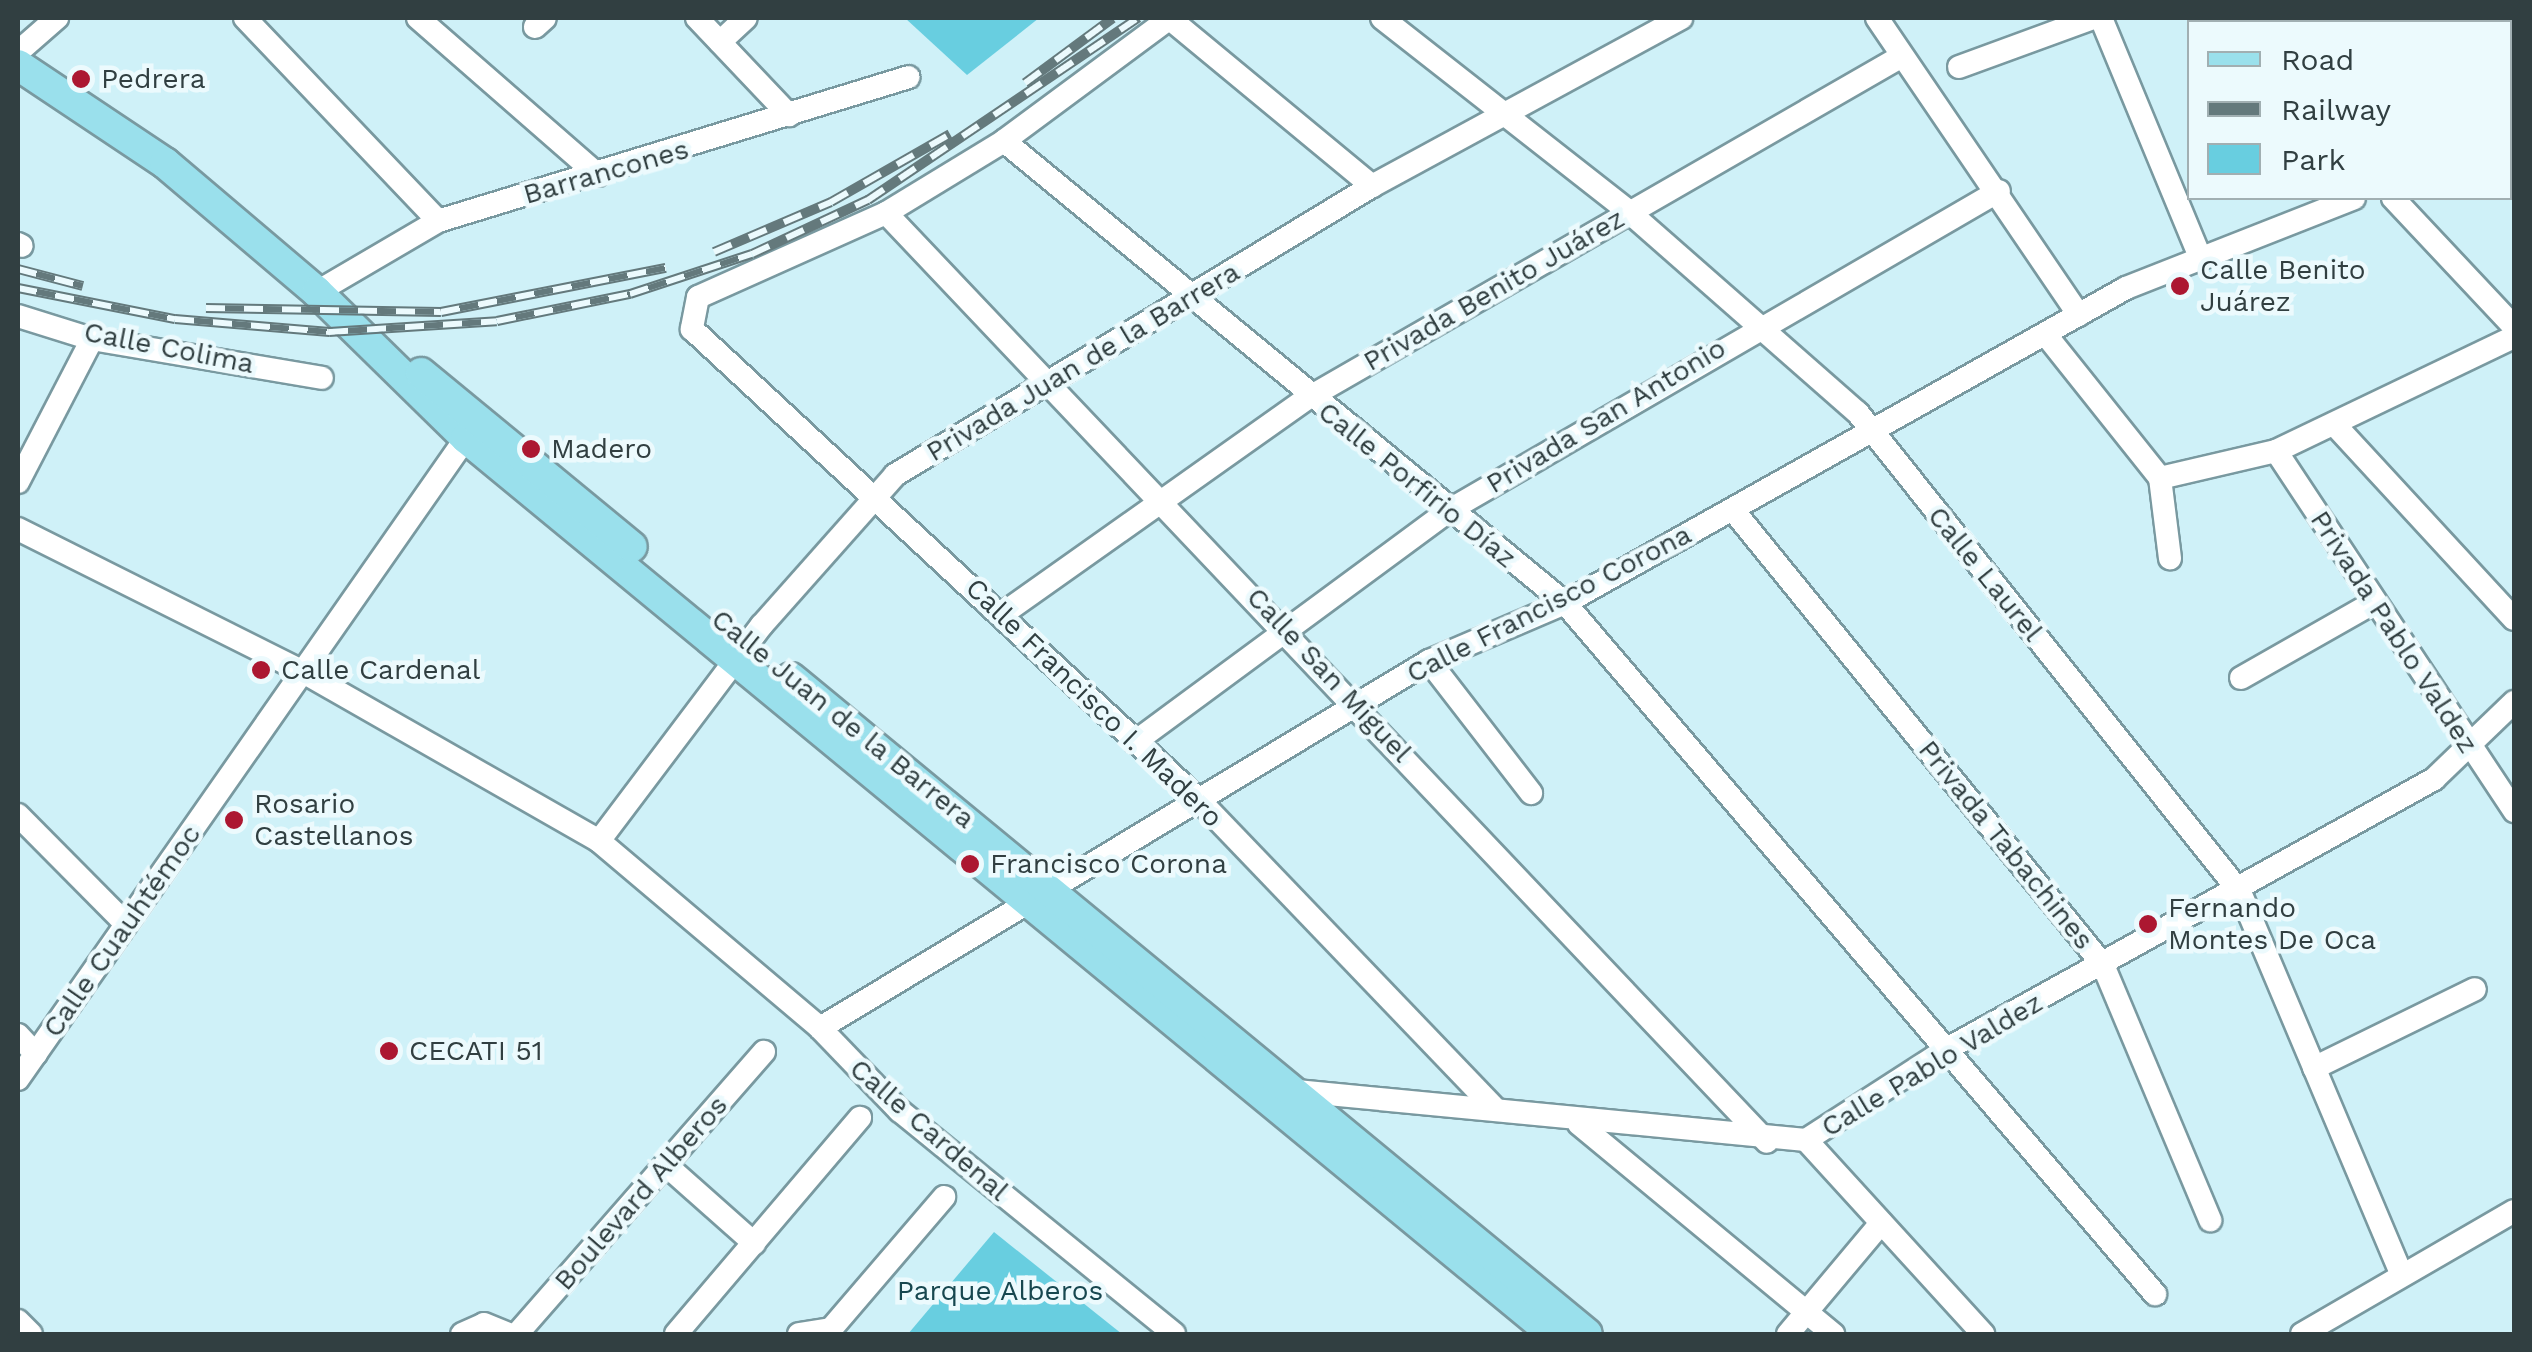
<!DOCTYPE html>
<html>
<head>
<meta charset="utf-8">
<style>
  body { margin:0 }
  #map { position:relative; width:2532px; height:1352px; overflow:hidden; background:#cff1f8; font-family:"Work Sans",sans-serif }
  div>[style] { position:absolute }
  [style*='--x'] { left:calc(var(--x)*1px); top:calc(var(--y)*1px); width:calc(var(--w)*1px); rotate:calc(var(--a)*1deg) }
  .green>* { inset:0; background:#68cee0 }
  .roads { filter:drop-shadow(2px 0 #7999a0) drop-shadow(-2px 0 #7999a0) drop-shadow(0 2px #7999a0) drop-shadow(0 -2px #7999a0) }
  .minor>* { height:22px; margin:-11px; padding:0 11px; transform-origin:11px; border-radius:11px; background:#fff }
  .major>* { height:30px; margin:-15px; padding:0 15px; transform-origin:15px; border-radius:15px; background:#9ae0ec }
  .rail>* { height:10px; margin-top:-5px; transform-origin:0; background:repeating-linear-gradient(90deg,#ecfafd 0 19px,#64797c 0 38px); box-sizing:border-box; border-block:2px solid #64797c }
  .dots>* { width:28px; height:28px; translate:-50% -50%; box-sizing:border-box; border:5px solid #ecfafd; border-radius:50% }
  span { translate:-50% -50%; white-space:nowrap; text-align:center; line-height:1.15; -webkit-text-stroke:9px #ecfafd; paint-order:stroke }
  .poi-label { font-size:28px; color:#313f41 }
  .left { translate:0 -50%; text-align:left }
  .street-label { font-size:28px; color:#313f41 }
  .park-label { font-size:28px; color:#17474f }
  .frame { position:absolute; inset:0; border:20px solid #313f41; pointer-events:none }
  .legend { position:absolute; left:2187px; top:20px; width:325px; height:180px; box-sizing:border-box; background:#ecfafd; border:2px solid #a1afb2; margin:0; padding:12px 18px; list-style:none; font-size:30px; color:#313f41 }
  .legend li { display:flex; align-items:center; gap:20px; height:50px }
  .legend b { width:50px; border:2px solid #a1afb2 }
</style>
</head>
<body>
<div id="map">
  <div class="green">
    <i style="clip-path:polygon(905px 18px,1039px 18px,967px 75px)"></i>
    <i style="clip-path:polygon(994px 1232px,1122px 1334px,908px 1334px)"></i>
  </div>
  <div class="roads">
    <div class="minor">
      <i style="--x:245;--y:18;--w:280;--a:46.4"></i>
      <i style="--x:418;--y:18;--w:239;--a:41.1"></i>
      <i style="--x:697;--y:18;--w:134;--a:46.5"></i>
      <i style="--x:1169;--y:18;--w:264;--a:39.6"></i>
      <i style="--x:1170;--y:18;--w:207;--a:143.5"></i>
      <i style="--x:1004;--y:141;--w:138;--a:148.6"></i>
      <i style="--x:886;--y:213;--w:206;--a:155.9"></i>
      <i style="--x:698;--y:297;--w:33;--a:101"></i>
      <i style="--x:692;--y:329;--w:692;--a:42.89"></i>
      <i style="--x:1199;--y:800;--w:425;--a:46.2"></i>
      <i style="--x:1382;--y:18;--w:314;--a:38.1"></i>
      <i style="--x:1629;--y:212;--w:305;--a:41.3"></i>
      <i style="--x:1858;--y:413;--w:613;--a:51.43"></i>
      <i style="--x:2240;--y:892;--w:416;--a:67.1"></i>
      <i style="--x:1877;--y:18;--w:359;--a:55.8"></i>
      <i style="--x:2101;--y:18;--w:259;--a:67.5"></i>
      <i style="--x:2272;--y:18;--w:4;--a:63"></i>
      <i style="--x:2448;--y:18;--w:5;--a:53"></i>
      <i style="--x:535;--y:27;--w:13;--a:-42"></i>
      <i style="--x:720;--y:42;--w:35;--a:-43"></i>
      <i style="--x:18;--y:52;--w:52;--a:-41.1"></i>
      <i style="--x:1959;--y:67;--w:143;--a:-20.1"></i>
      <i style="--x:2510;--y:137;--w:4;--a:-27"></i>
      <i style="--x:1004;--y:141;--w:727;--a:39.47"></i>
      <i style="--x:1565;--y:603;--w:909;--a:49.51"></i>
      <i style="--x:2393;--y:198;--w:177;--a:46.8"></i>
      <i style="--x:886;--y:213;--w:1280;--a:46.52"></i>
      <i style="--x:18;--y:244;--w:4;--a:27"></i>
      <i style="--x:317;--y:292;--w:140;--a:-30.4"></i>
      <i style="--x:438;--y:221;--w:492;--a:-17"></i>
      <i style="--x:18;--y:316;--w:77;--a:17.3"></i>
      <i style="--x:92;--y:339;--w:233;--a:9.6"></i>
      <i style="--x:2046;--y:335;--w:183;--a:51.4"></i>
      <i style="--x:2160;--y:478;--w:81;--a:82.9"></i>
      <i style="--x:2334;--y:424;--w:265;--a:47.3"></i>
      <i style="--x:2276;--y:451;--w:432;--a:56.5"></i>
      <i style="--x:2160;--y:478;--w:119;--a:-13.1"></i>
      <i style="--x:2276;--y:451;--w:264;--a:-25.6"></i>
      <i style="--x:18;--y:482;--w:161;--a:-62.6"></i>
      <i style="--x:1733;--y:510;--w:586;--a:50.88"></i>
      <i style="--x:2103;--y:965;--w:277;--a:67.2"></i>
      <i style="--x:18;--y:529;--w:319;--a:26.6"></i>
      <i style="--x:303;--y:672;--w:341;--a:29.7"></i>
      <i style="--x:599;--y:841;--w:289;--a:40.2"></i>
      <i style="--x:820;--y:1028;--w:115;--a:46.1"></i>
      <i style="--x:900;--y:1111;--w:353;--a:39.1"></i>
      <i style="--x:1001;--y:615;--w:376;--a:-35.3"></i>
      <i style="--x:1308;--y:398;--w:685;--a:-29.93"></i>
      <i style="--x:1429;--y:661;--w:167;--a:52.3"></i>
      <i style="--x:2241;--y:678;--w:154;--a:-29.6"></i>
      <i style="--x:1135;--y:742;--w:389;--a:-36.4"></i>
      <i style="--x:1448;--y:511;--w:637;--a:-30.15"></i>
      <i style="--x:18;--y:815;--w:152;--a:45.3"></i>
      <i style="--x:599;--y:841;--w:271;--a:-53"></i>
      <i style="--x:762;--y:625;--w:200;--a:-48.4"></i>
      <i style="--x:895;--y:475;--w:558;--a:-31.21"></i>
      <i style="--x:1372;--y:186;--w:352;--a:-28.5"></i>
      <i style="--x:820;--y:1028;--w:711;--a:-31.07"></i>
      <i style="--x:1429;--y:661;--w:148;--a:-23.1"></i>
      <i style="--x:1565;--y:603;--w:643;--a:-29.31"></i>
      <i style="--x:2126;--y:288;--w:245;--a:-21.5"></i>
      <i style="--x:18;--y:1035;--w:26;--a:47"></i>
      <i style="--x:2314;--y:1068;--w:179;--a:-26.1"></i>
      <i style="--x:18;--y:1079;--w:782;--a:-55.05"></i>
      <i style="--x:1286;--y:1090;--w:522;--a:5.49"></i>
      <i style="--x:1806;--y:1140;--w:168;--a:-32.8"></i>
      <i style="--x:1947;--y:1049;--w:557;--a:-29"></i>
      <i style="--x:2434;--y:779;--w:111;--a:-43.9"></i>
      <i style="--x:1579;--y:1124;--w:330;--a:39.6"></i>
      <i style="--x:1806;--y:1140;--w:263;--a:47.6"></i>
      <i style="--x:666;--y:1165;--w:118;--a:41.6"></i>
      <i style="--x:18;--y:1321;--w:18;--a:45"></i>
      <i style="--x:462;--y:1334;--w:24;--a:-24"></i>
      <i style="--x:484;--y:1324;--w:27;--a:22"></i>
      <i style="--x:517;--y:1334;--w:375;--a:-48.8"></i>
      <i style="--x:676;--y:1334;--w:284;--a:-49.6"></i>
      <i style="--x:799;--y:1334;--w:32;--a:-9"></i>
      <i style="--x:831;--y:1329;--w:174;--a:-49.4"></i>
      <i style="--x:1788;--y:1334;--w:145;--a:-50"></i>
      <i style="--x:2302;--y:1334;--w:245;--a:-30.1"></i>
    </div>
    <div class="major">
      <i style="--x:18;--y:65;--w:177;--a:33.7"></i>
      <i style="--x:165;--y:163;--w:199;--a:40.3"></i>
      <i style="--x:317;--y:292;--w:209;--a:44.4"></i>
      <i style="--x:466;--y:438;--w:1409;--a:39.5"></i>
      <i style="--x:421;--y:373;--w:273;--a:39.5"></i>
      <i style="--x:791;--y:678;--w:1031;--a:39.49"></i>
    </div>
  </div>
  <div class="rail">
    <i style="--x:1025;--y:83;--w:109;--a:-36.5"></i>
    <i style="--x:714;--y:252;--w:127;--a:-23.1"></i>
    <i style="--x:831;--y:202;--w:137;--a:-29.7"></i>
    <i style="--x:18;--y:269;--w:67;--a:14.7"></i>
    <i style="--x:18;--y:288;--w:160;--a:11.2"></i>
    <i style="--x:175;--y:319;--w:155;--a:4.8"></i>
    <i style="--x:329;--y:332;--w:168;--a:-3.7"></i>
    <i style="--x:497;--y:321;--w:136;--a:-11.5"></i>
    <i style="--x:630;--y:294;--w:128;--a:-18.2"></i>
    <i style="--x:752;--y:254;--w:128;--a:-25"></i>
    <i style="--x:868;--y:200;--w:326;--a:-34"></i>
    <i style="--x:206;--y:308;--w:235;--a:1"></i>
    <i style="--x:441;--y:312;--w:229;--a:-11.1"></i>
  </div>
  <div class="dots">
    <i style="left:81px;top:79px;background:#ac1731"></i>
    <i style="left:2180px;top:286px;background:#ac1731"></i>
    <i style="left:531px;top:449px;background:#ac1731"></i>
    <i style="left:261px;top:670px;background:#ac1731"></i>
    <i style="left:234px;top:820px;background:#ac1731"></i>
    <i style="left:970px;top:864px;background:#ac1731"></i>
    <i style="left:2148px;top:924px;background:#ac1731"></i>
    <i style="left:389px;top:1051px;background:#ac1731"></i>
  </div>
  <div class="poi-label">
    <span class="left" style="left:101px;top:79px">Pedrera</span>
    <span class="left" style="left:2200px;top:286px">Calle Benito<br>Juárez</span>
    <span class="left" style="left:551px;top:449px">Madero</span>
    <span class="left" style="left:281px;top:670px">Calle Cardenal</span>
    <span class="left" style="left:254px;top:820px">Rosario<br>Castellanos</span>
    <span class="left" style="left:990px;top:864px">Francisco Corona</span>
    <span class="left" style="left:2168px;top:924px">Fernando<br>Montes De Oca</span>
    <span class="left" style="left:409px;top:1051px">CECATI 51</span>
  </div>
  <div class="street-label">
    <span style="left:606px;top:172px;rotate:-16deg">Barrancones</span>
    <span style="left:1494px;top:290px;rotate:-30deg">Privada Benito Juárez</span>
    <span style="left:169px;top:348px;rotate:11deg">Calle Colima</span>
    <span style="left:1083px;top:362px;rotate:-31deg">Privada Juan de la Barrera</span>
    <span style="left:1606px;top:416px;rotate:-31deg">Privada San Antonio</span>
    <span style="left:1417px;top:485px;rotate:39deg">Calle Porfirio Díaz</span>
    <span style="left:1985px;top:574px;rotate:51deg">Calle Laurel</span>
    <span style="left:1549px;top:604px;rotate:-27deg">Calle Francisco Corona</span>
    <span style="left:2394px;top:632px;rotate:57deg">Privada Pablo Valdez</span>
    <span style="left:1329px;top:675px;rotate:47deg">Calle San Miguel</span>
    <span style="left:1094px;top:703px;rotate:44deg">Calle Francisco I. Madero</span>
    <span style="left:843px;top:719px;rotate:39deg">Calle Juan de la Barrera</span>
    <span style="left:2006px;top:845px;rotate:51deg">Privada Tabachines</span>
    <span style="left:122px;top:931px;rotate:-55deg">Calle Cuauhtémoc</span>
    <span style="left:1932px;top:1065px;rotate:-31deg">Calle Pablo Valdez</span>
    <span style="left:929px;top:1130px;rotate:41deg">Calle Cardenal</span>
    <span style="left:641px;top:1193px;rotate:-49deg">Boulevard Alberos</span>
  </div>
  <div class="park-label">
    <span style="left:1000px;top:1291px">Parque Alberos</span>
  </div>
  <div class="frame"></div>
  <ul class="legend">
  <li><b style="height:12px;background:#9ae0ec"></b>Road</li>
  <li><b style="height:12px;background:#64797c"></b>Railway</li>
  <li><b style="height:28px;background:#68cee0"></b>Park</li>
  </ul>
</div>
</body>
</html>
